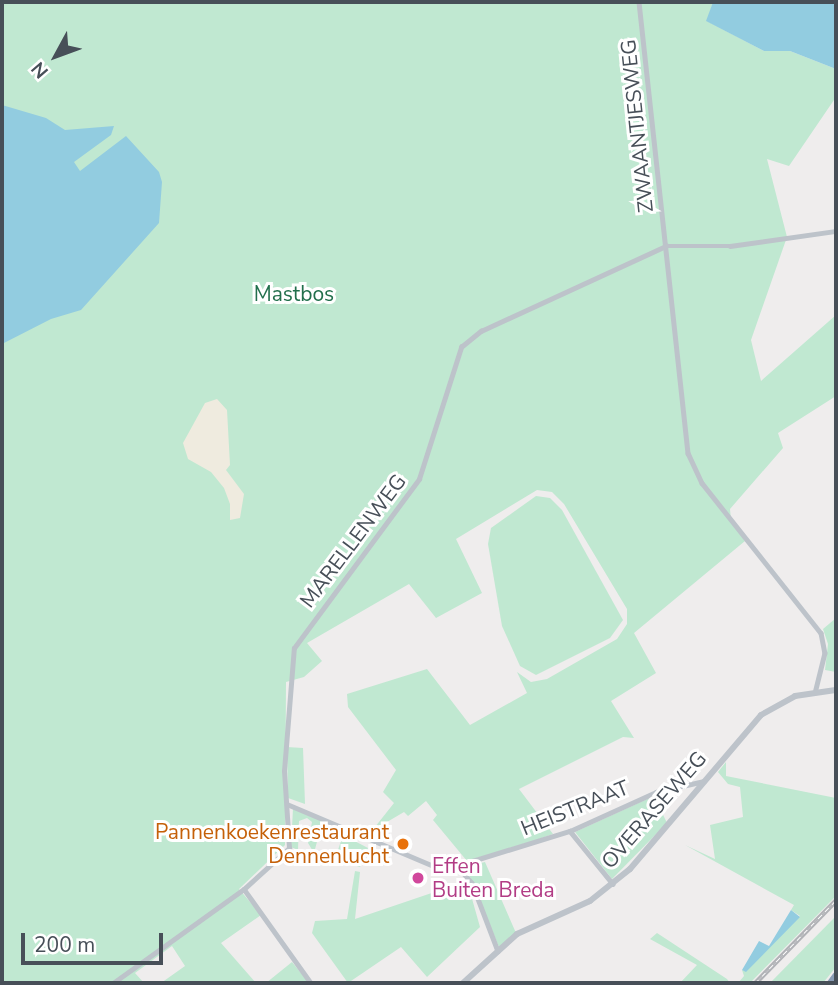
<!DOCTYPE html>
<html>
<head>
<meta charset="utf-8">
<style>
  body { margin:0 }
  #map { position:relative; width:838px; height:985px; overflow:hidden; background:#efeded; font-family:"Nunito Sans",sans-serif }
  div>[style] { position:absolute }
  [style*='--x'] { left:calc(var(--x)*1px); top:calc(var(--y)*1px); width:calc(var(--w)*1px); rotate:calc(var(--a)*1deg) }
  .green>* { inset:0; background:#c0e8d1 }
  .sand>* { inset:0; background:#efebdf }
  .water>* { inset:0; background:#92cce0 }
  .minor>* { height:4.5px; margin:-2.25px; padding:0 2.25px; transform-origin:2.25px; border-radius:2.25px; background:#bdc3ca }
  .tertiary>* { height:6px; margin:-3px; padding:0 3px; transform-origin:3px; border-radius:3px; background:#bdc3ca }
  .motorway>* { height:9px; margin:-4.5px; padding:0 4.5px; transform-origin:4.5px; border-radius:4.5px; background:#8a9db6 }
  .rail>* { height:4.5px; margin-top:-2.25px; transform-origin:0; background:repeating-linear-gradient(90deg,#fff 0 5px,#b0b2b6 0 10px); box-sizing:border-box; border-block:2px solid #b0b2b6 }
  .dots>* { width:19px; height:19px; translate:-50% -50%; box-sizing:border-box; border:4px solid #fff; border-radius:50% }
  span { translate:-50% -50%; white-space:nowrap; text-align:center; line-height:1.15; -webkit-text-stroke:6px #fff; paint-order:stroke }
  .street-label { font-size:21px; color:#474f58 }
  .park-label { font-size:21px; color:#226f4c }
  .food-label { font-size:21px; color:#c56008 }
  .right { translate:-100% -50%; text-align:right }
  .hotel-label { font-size:21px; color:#b23c85 }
  .left { translate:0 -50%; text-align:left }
  .frame { position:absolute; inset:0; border:4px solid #474f58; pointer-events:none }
  .north { position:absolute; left:21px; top:21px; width:70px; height:70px; -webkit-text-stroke:5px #fff; paint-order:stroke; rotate:229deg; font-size:19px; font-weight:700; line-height:28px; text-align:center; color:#474f58 }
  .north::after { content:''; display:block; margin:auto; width:24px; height:32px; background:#474f58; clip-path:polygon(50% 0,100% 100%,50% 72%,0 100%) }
  .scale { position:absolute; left:21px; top:933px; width:142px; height:32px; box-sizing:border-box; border:4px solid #474f58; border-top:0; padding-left:9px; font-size:21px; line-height:24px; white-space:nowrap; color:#474f58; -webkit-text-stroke:5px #fff; paint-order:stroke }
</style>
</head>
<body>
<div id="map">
  <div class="green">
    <i style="clip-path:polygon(2px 2px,713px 2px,707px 21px,764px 51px,790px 51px,836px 69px,836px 97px,789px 166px,767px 159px,787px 237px,751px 340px,761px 381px,836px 315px,836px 396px,778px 433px,783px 448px,730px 509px,731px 520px,745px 541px,634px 633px,656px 673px,611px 701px,634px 738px,623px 737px,519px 789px,553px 834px,536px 840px,467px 861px,433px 820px,437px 815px,426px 801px,408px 816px,404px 812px,387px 822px,384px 831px,375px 827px,394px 803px,383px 792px,396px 770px,348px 707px,347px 694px,427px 669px,470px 725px,527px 693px,517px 672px,531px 682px,547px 679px,617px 639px,627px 624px,627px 609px,564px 504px,552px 492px,537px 490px,456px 539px,482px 593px,436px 618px,409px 584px,307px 643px,322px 661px,304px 677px,286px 682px,285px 845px,239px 889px,261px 915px,221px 943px,256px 983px,161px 983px,185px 966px,172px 946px,135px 973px,144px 983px,2px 983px)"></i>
    <i style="clip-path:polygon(536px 496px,550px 498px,562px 510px,623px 620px,610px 638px,536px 675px,520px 666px,502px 626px,488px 544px,491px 528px)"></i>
    <i style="clip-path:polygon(836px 618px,836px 672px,825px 670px,828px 644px,823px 629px)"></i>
    <i style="clip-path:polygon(287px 747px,303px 748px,305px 804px,288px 798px)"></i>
    <i style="clip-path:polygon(726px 762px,726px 776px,836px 798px,836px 896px,750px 983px,738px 983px,744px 976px,742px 970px,746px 971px,800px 916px,791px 910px,794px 905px,685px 845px,715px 859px,710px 825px,743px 817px,740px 787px,728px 784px,718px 772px)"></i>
    <i style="clip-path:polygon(654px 796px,667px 823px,612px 879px,575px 832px)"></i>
    <i style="clip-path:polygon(293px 808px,323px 819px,314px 853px,308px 843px,312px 822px,307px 818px,299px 821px,298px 850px,291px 847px)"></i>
    <i style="clip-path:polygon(343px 835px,368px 848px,360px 867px,335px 859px)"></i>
    <i style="clip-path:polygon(485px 862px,516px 933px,499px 947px,470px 877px,460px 868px)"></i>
    <i style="clip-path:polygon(355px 871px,360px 872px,355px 919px,467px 881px,480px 927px,427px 977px,401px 947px,348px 983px,312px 933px,315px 921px,347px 919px)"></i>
    <i style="clip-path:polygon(836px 916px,836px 967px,823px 983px,770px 983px)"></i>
    <i style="clip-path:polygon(657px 933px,727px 979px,730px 983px,680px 983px,697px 965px,650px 939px)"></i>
    <i style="clip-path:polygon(292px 962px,309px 983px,266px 983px)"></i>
  </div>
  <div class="sand">
    <i style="clip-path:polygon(217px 399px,227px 410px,230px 465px,226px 470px,244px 494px,240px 518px,230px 520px,230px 504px,224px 488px,211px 472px,188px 459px,183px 443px,205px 403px)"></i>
  </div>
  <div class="water">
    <i style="clip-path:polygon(713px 2px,836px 2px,836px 69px,790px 51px,764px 51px,706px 21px)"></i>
    <i style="clip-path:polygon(2px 105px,46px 118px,65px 130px,114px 126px,111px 135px,74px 162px,80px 171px,126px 136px,159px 172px,162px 182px,159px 223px,81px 310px,51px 319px,2px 344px)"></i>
    <i style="clip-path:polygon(791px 910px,800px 917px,746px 972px,742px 970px,759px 941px,769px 946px)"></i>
  </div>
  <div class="minor">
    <i style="--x:639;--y:2;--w:454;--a:83.8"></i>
    <i style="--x:688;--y:453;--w:33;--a:65"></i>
    <i style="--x:702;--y:483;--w:191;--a:51.6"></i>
    <i style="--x:821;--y:633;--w:20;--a:79"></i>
    <i style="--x:825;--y:653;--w:38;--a:104"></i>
    <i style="--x:287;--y:804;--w:169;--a:22.9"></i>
    <i style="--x:443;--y:870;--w:133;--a:-17.1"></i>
    <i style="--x:570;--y:831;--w:94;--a:-24.4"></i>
    <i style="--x:656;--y:792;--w:49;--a:-12.9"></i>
    <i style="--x:570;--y:831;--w:68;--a:50.9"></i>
    <i style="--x:459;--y:868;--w:20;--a:49"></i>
    <i style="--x:472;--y:883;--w:73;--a:69.1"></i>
    <i style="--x:244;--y:889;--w:115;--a:54.5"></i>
    <i style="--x:113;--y:983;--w:161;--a:-35.7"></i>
    <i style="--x:244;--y:889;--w:61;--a:-42.3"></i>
    <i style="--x:289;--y:848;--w:77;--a:-93.7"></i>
    <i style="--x:284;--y:771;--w:123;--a:-85.4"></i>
    <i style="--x:294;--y:648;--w:210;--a:-53.5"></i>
    <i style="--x:419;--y:479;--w:139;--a:-72.3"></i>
    <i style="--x:461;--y:347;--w:26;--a:-39"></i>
    <i style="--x:481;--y:331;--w:204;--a:-24.7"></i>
    <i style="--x:666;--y:246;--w:64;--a:0"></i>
    <i style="--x:730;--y:246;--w:107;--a:-8.1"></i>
  </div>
  <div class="tertiary">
    <i style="--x:463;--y:983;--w:73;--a:-42.2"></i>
    <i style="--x:517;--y:934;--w:80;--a:-24.3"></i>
    <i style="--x:590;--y:901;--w:51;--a:-38.7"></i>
    <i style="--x:630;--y:869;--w:202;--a:-49.6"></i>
    <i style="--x:761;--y:715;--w:39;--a:-29"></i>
    <i style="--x:795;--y:696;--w:41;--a:-8.3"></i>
  </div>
  <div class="motorway">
    <i style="--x:831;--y:983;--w:9;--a:-54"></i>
  </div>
  <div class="rail">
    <i style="--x:755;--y:983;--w:116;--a:-45.7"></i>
  </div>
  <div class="dots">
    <i style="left:403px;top:844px;background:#e8710a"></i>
    <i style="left:418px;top:878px;background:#d1479c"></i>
  </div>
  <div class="street-label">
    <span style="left:637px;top:126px;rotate:-96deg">ZWAANTJESWEG</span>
    <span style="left:353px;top:541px;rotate:-53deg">MARELLENWEG</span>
    <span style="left:575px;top:808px;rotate:-22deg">HEISTRAAT</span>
    <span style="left:654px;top:810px;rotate:-49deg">OVERASEWEG</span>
  </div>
  <div class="park-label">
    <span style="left:294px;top:294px">Mastbos</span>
  </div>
  <div class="food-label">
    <span class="right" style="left:389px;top:844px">Pannenkoekenrestaurant<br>Dennenlucht</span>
  </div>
  <div class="hotel-label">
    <span class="left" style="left:432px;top:878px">Effen<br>Buiten Breda</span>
  </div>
  <div class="frame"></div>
  <div class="north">N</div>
  <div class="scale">200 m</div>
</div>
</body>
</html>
